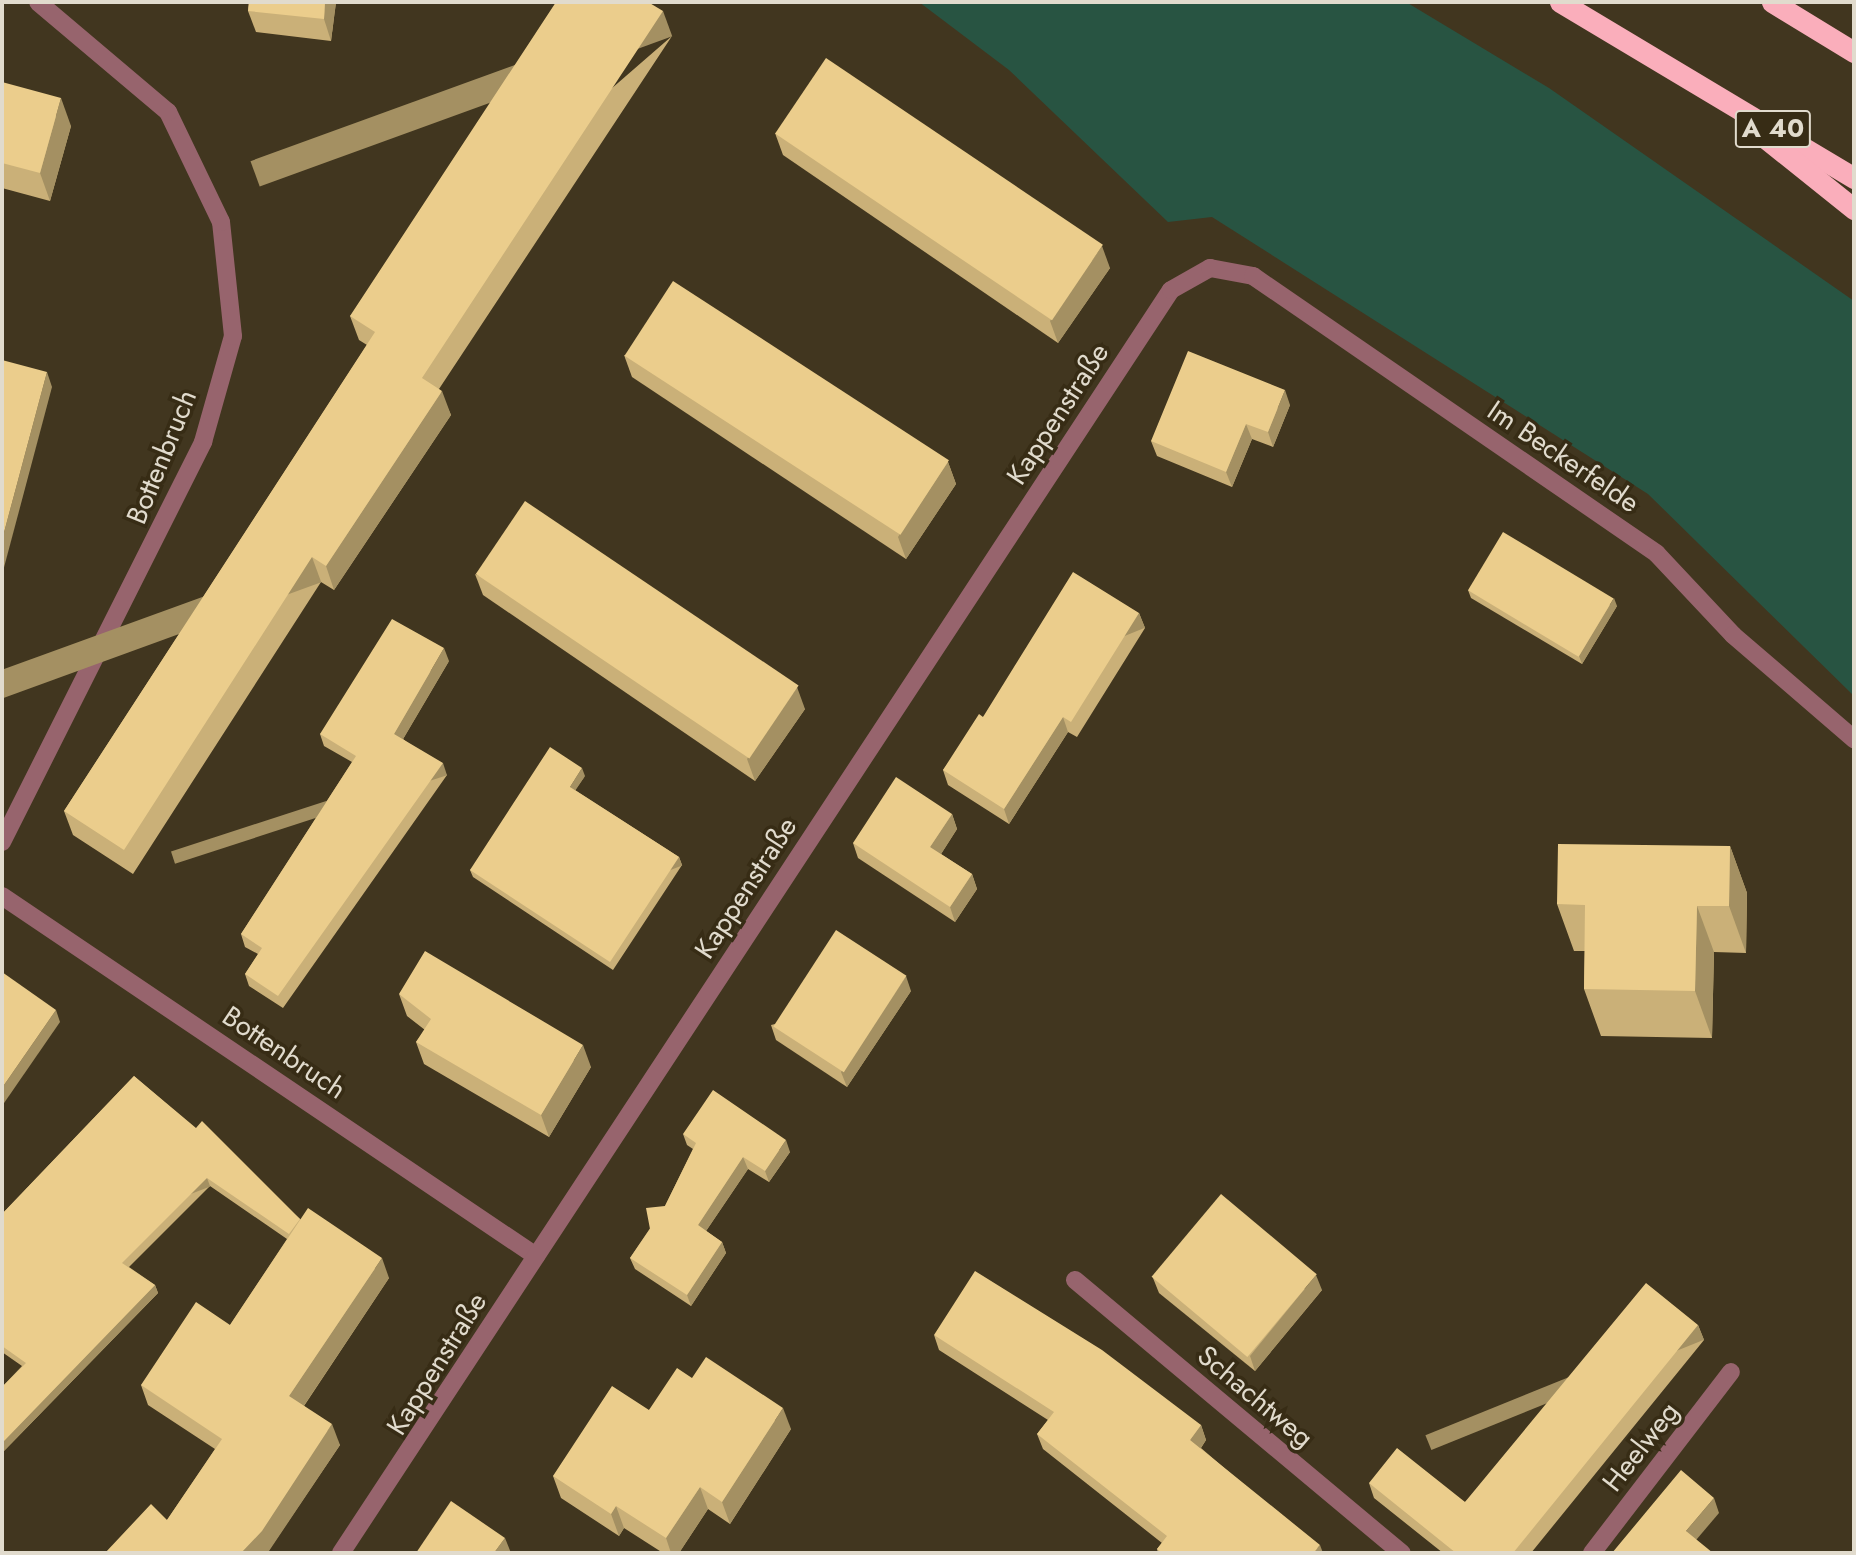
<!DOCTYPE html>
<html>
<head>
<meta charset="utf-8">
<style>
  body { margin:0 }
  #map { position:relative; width:1856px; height:1555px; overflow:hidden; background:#41361f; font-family:Jost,sans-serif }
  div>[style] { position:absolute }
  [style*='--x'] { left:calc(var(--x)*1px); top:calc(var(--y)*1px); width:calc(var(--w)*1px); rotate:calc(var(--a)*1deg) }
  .green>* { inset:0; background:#285442 }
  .minor>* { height:18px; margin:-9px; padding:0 9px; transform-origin:9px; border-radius:9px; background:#97646d }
  .highway>* { height:21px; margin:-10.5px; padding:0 10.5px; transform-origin:10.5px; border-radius:10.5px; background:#faaebb }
  .wall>* { inset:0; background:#cab078 }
  .shaded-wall>* { inset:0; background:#a49062; transform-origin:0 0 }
  .building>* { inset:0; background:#ebcd8c; transform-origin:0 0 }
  span { translate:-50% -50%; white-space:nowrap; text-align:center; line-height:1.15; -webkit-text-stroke:7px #372c15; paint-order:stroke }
  .shield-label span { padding:2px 5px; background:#372c15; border:2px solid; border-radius:5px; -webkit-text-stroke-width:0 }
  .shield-label { font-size:26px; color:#e1dbcd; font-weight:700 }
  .street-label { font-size:28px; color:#e1dbcd }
  .frame { position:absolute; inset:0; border:4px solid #e1dbcd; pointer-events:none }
</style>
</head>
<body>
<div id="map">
  <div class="green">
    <i style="clip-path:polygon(919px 2px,1406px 2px,1549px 88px,1854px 301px,1854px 696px,1648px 494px,1212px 217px,1168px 222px,1009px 70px)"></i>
  </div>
  <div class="minor">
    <i style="--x:2;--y:842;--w:448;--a:-63.3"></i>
    <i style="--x:203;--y:442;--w:110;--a:-74.2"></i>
    <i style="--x:233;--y:336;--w:115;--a:-96"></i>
    <i style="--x:221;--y:222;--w:122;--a:-115.7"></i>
    <i style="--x:168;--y:112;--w:170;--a:-139.8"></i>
    <i style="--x:2;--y:896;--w:644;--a:33.99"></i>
    <i style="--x:1075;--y:1280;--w:426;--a:39.9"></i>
    <i style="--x:341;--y:1553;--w:1511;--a:-56.69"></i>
    <i style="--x:1171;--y:290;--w:45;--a:-29.4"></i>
    <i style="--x:1210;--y:268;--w:44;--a:10.5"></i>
    <i style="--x:1253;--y:276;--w:490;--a:34.5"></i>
    <i style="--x:1657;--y:554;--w:111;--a:46.8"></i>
    <i style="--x:1733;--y:635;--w:160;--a:40.7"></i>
    <i style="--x:1592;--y:1553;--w:228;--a:-52.5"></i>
  </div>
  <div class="highway">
    <i style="--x:1560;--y:2;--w:343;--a:30.9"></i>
    <i style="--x:1772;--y:2;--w:96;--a:31.4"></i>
    <i style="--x:1759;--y:133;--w:122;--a:38.7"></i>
  </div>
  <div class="wall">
    <i style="clip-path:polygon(249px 2px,336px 2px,331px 41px,256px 32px,248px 11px)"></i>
    <i style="clip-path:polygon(672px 36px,439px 389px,451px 415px,334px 590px,321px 582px,133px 874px,73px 835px,64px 811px,367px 345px,359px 340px,350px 316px)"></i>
    <i style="clip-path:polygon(2px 82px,71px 126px,50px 201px,2px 188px)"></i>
    <i style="clip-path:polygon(775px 133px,1110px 268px,1058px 343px,783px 155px)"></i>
    <i style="clip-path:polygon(624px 355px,948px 462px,956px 484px,906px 559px,632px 377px)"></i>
    <i style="clip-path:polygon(1290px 405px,1273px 447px,1252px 439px,1232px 487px,1157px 456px,1151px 441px)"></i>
    <i style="clip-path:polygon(475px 574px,805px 709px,755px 781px,483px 595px)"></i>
    <i style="clip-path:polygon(1468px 590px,1617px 606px,1582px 664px,1471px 598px)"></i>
    <i style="clip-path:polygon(1139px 613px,1145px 628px,1077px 737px,1068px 732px,1009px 824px,948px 785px,943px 770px,983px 717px)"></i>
    <i style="clip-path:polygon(449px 661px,403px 739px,447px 775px,283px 1008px,249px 986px,245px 974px,258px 954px,245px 947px,241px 934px,352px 762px,324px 746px,320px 734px)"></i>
    <i style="clip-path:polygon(585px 776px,575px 790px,679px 857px,682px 865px,613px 970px,473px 877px,470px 870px)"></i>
    <i style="clip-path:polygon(952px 814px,957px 829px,941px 854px,972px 874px,977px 889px,955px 922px,858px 858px,853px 843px)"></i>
    <i style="clip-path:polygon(1730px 846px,1747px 893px,1746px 953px,1714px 952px,1712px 1038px,1601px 1036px,1584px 989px,1585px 951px,1574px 951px,1557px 904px)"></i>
    <i style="clip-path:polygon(911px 991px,847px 1087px,776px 1040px,771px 1025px)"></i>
    <i style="clip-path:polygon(399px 994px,591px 1067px,549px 1137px,424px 1064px,416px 1042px,425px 1030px,407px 1016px)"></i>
    <i style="clip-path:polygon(134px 1076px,300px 1219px,389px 1278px,304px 1406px,340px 1445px,267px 1553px,105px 1553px,167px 1520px,215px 1449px,148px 1405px,141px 1385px,230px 1325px,287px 1239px,210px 1186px,129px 1267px,155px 1285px,158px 1293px,2px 1453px,2px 1387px,22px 1366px,2px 1352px,2px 1214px)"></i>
    <i style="clip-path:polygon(683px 1134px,790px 1152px,769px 1182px,748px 1169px,706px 1231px,722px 1242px,726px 1253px,691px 1306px,635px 1269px,630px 1258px,665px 1206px,693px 1149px,687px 1145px)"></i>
    <i style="clip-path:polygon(1153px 1278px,1322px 1290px,1255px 1371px,1159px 1293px)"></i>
    <i style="clip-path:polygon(1698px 1325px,1704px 1340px,1531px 1553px,1443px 1553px,1374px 1498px,1369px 1483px,1465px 1502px)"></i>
    <i style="clip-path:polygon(934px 1335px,1201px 1425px,1206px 1440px,1201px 1448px,1323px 1553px,1158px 1553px,1157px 1549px,1162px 1543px,1043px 1449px,1037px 1434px,1048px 1420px,939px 1350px)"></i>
    <i style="clip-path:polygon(692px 1378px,791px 1429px,730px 1524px,708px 1509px,679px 1553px,663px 1553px,624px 1528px,619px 1536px,561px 1498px,553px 1476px,649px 1410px)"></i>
  </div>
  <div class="shaded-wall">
    <i style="clip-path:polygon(325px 2px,336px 2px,331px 41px,324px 19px)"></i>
    <i style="left:663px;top:11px;width:27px;height:439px;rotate:70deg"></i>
    <i style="clip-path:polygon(61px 98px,71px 126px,50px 201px,40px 173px)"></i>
    <i style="clip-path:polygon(1102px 246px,1110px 268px,1058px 343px,1050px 321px)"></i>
    <i style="clip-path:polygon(47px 372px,52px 387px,2px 575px,2px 540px)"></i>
    <i style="clip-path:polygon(1285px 390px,1290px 405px,1273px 447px,1268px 432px)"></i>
    <i style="clip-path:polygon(442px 391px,451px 415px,334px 590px,326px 566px)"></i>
    <i style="clip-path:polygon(1246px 424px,1252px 439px,1232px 487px,1226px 472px)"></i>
    <i style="clip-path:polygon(948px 462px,956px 484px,906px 559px,898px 537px)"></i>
    <i style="left:312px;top:557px;width:27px;height:348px;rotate:70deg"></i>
    <i style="clip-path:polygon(1614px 598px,1617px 606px,1582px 664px,1579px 656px)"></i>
    <i style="left:1139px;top:613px;width:16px;height:128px;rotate:68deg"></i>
    <i style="clip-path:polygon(444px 648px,449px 661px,399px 746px,394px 734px)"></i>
    <i style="clip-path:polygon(797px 687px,805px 709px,755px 781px,747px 759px)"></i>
    <i style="clip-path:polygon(1063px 717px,1068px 732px,1009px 824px,1004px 809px)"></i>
    <i style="left:443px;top:763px;width:13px;height:286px;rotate:72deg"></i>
    <i style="clip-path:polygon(582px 768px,585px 776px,573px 794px,570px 787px)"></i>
    <i style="clip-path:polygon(952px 814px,957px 829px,936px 862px,930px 847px)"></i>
    <i style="clip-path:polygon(1730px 846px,1747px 893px,1746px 953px,1729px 906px)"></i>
    <i style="left:679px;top:857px;width:9px;height:126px;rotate:69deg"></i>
    <i style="clip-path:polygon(972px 874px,977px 889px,955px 922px,950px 907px)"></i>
    <i style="clip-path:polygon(1697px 906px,1714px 952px,1712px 1038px,1695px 991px)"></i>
    <i style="clip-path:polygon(906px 976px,911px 991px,847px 1087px,841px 1072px)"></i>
    <i style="clip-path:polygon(56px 1010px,60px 1022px,2px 1106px,2px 1088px)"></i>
    <i style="clip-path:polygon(583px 1045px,591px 1067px,549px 1137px,541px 1115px)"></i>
    <i style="clip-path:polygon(786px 1140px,790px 1152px,769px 1182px,765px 1171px)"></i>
    <i style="clip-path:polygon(743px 1157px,748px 1169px,702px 1237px,698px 1225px)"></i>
    <i style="left:207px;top:1178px;width:9px;height:120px;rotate:69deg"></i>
    <i style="clip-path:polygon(722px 1242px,726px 1253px,691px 1306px,687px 1295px)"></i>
    <i style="clip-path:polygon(382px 1258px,389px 1278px,297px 1416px,289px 1396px)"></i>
    <i style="clip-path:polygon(1316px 1275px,1322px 1290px,1255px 1371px,1250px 1356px)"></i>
    <i style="clip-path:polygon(155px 1285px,158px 1293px,2px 1453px,2px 1443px)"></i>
    <i style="left:1698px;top:1325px;width:16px;height:294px;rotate:68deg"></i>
    <i style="clip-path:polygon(783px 1408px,791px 1429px,730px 1524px,722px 1502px)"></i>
    <i style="clip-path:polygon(332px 1424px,340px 1445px,269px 1551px,267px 1553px,241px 1553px)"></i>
    <i style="clip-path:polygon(1201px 1425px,1206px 1440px,1196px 1455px,1190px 1440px)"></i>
    <i style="clip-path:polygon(700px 1487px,708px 1509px,679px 1553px,671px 1553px,666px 1538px)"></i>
    <i style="clip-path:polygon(1714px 1498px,1719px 1513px,1691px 1546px,1686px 1531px)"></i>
    <i style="clip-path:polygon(616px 1506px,624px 1528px,619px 1536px,611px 1514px)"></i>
    <i style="clip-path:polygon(505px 1538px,511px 1553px,494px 1553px)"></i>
    <i style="clip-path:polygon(1320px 1545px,1323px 1553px,1316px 1553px,1315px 1551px)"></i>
  </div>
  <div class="building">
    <i style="clip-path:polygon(249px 2px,325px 2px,324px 19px,248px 11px)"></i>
    <i style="clip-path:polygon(556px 2px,648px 2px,663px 11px,422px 378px,442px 391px,326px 566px,312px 557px,124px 850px,64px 811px,375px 332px,350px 316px)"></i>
    <i style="left:826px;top:58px;width:334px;height:91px;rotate:34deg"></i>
    <i style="clip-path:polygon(2px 82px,61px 98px,40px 173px,2px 163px)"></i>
    <i style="left:673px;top:281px;width:329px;height:89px;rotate:33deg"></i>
    <i style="clip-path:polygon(1188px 351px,1285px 390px,1268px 432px,1246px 424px,1226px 472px,1151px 441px)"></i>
    <i style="clip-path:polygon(2px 360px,47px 372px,2px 540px)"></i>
    <i style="left:525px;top:501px;width:330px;height:88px;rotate:34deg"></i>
    <i style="left:1503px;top:532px;width:129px;height:68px;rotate:31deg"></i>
    <i style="clip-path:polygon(1073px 572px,1139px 613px,1071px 722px,1063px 717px,1004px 809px,943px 770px,979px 714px,983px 717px)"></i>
    <i style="clip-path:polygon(392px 619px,444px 648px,394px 734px,443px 763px,278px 996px,245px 974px,262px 948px,241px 934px,356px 756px,320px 734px)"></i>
    <i style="clip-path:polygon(550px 747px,582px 768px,570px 787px,679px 857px,610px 962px,470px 870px)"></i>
    <i style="clip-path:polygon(896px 777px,952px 814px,930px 847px,972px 874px,950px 907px,853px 843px)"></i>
    <i style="clip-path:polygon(1558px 844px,1730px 846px,1729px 906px,1697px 906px,1695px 991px,1584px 989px,1585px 905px,1557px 904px)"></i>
    <i style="left:836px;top:930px;width:84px;height:115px;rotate:33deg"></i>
    <i style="clip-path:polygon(425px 951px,583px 1045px,541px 1115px,416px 1042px,431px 1019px,399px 994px)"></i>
    <i style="clip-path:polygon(2px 972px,56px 1010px,2px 1088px)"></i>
    <i style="clip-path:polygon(134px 1076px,196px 1128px,202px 1121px,300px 1219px,289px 1234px,207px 1178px,122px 1263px,155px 1285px,2px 1443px,2px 1387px,26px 1363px,2px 1346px,2px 1214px)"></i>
    <i style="clip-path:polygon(713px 1090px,786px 1140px,765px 1171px,743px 1157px,698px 1225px,722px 1242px,687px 1295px,630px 1258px,650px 1229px,646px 1208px,665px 1206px,696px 1143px,683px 1134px)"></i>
    <i style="left:1221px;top:1194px;width:125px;height:108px;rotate:40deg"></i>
    <i style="clip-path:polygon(308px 1208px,382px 1258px,289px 1396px,332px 1424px,262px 1531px,241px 1553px,105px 1553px,151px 1504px,167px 1520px,222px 1439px,141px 1385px,196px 1302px,230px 1325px)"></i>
    <i style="clip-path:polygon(975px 1271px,1102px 1350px,1201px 1425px,1190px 1440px,1320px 1545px,1315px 1551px,1318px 1553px,1162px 1553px,1157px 1549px,1167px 1536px,1037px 1434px,1054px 1412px,934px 1335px)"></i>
    <i style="clip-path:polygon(1646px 1283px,1698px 1325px,1513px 1553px,1456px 1553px,1369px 1483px,1397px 1448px,1465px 1502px)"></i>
    <i style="clip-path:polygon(706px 1357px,783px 1408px,722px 1502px,700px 1487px,666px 1538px,616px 1506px,611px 1514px,553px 1476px,612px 1386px,649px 1410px,677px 1368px,692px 1378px)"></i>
    <i style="clip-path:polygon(1681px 1470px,1714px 1498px,1686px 1531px,1713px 1553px,1612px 1553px)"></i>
    <i style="clip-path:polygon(451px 1501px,505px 1538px,494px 1553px,416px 1553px)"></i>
  </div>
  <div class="shield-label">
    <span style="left:1773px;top:129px">A 40</span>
  </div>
  <div class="street-label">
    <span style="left:1058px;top:414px;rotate:-57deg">Kappenstraße</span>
    <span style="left:162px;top:457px;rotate:-68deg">Bottenbruch</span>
    <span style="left:1563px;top:457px;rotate:34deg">Im Beckerfelde</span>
    <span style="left:746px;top:888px;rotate:-57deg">Kappenstraße</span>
    <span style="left:284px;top:1053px;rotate:34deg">Bottenbruch</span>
    <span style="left:437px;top:1364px;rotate:-58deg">Kappenstraße</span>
    <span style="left:1255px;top:1397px;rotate:40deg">Schachtweg</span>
    <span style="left:1641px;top:1447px;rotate:-52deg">Heelweg</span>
  </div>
  <div class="frame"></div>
</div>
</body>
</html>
